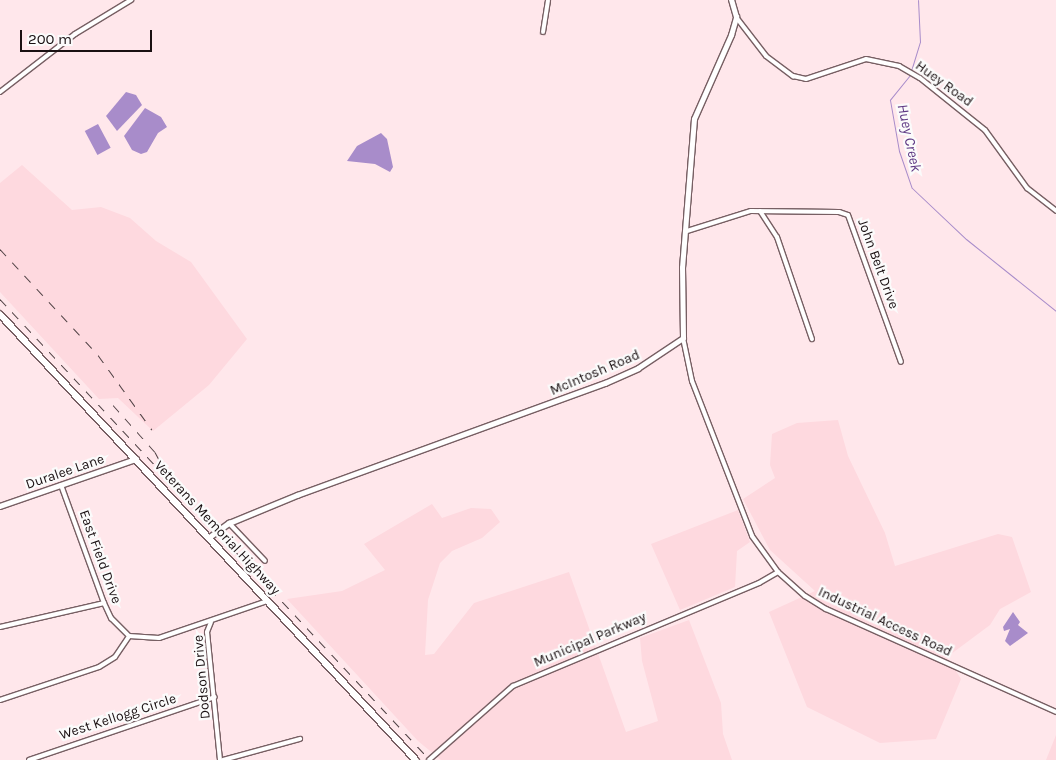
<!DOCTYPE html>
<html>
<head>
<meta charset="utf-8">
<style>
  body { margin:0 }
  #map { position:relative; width:1056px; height:760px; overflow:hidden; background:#ffe7eb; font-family:Karla,sans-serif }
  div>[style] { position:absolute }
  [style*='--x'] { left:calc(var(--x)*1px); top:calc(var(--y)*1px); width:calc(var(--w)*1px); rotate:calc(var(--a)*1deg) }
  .built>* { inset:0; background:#fed9df }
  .water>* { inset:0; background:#a88cca; transform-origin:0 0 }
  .stream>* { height:1px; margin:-0.5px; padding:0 0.5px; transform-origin:0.5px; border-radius:0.5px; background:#a88cca }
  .roads { filter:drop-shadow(1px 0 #775f63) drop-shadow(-1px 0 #775f63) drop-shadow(0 1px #775f63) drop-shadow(0 -1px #775f63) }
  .minor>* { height:4px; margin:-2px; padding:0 2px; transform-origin:2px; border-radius:2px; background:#fff }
  .tertiary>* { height:4.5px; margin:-2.25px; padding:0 2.25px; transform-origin:2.25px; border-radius:2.25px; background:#fff }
  .primary>* { height:5.5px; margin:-2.75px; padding:0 2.75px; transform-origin:2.75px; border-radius:2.75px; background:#fff }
  .rail>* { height:1px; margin-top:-0.5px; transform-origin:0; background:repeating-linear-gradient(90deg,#4d3f42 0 9px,transparent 0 18px) }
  span { translate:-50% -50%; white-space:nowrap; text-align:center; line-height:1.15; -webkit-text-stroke:4.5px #fbfbfb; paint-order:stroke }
  .street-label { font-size:14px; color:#1a1012 }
  .water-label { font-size:15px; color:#603a85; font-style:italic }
  .scale { position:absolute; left:20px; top:30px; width:132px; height:22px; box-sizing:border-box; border:2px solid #1a1012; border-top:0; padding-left:6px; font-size:15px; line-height:18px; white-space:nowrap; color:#1a1012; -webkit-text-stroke:4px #fbfbfb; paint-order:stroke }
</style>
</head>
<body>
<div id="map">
  <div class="built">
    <i style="clip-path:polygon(22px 165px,72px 210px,101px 207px,130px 218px,156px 241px,191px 262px,247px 339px,209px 385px,153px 431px,118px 398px,99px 399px,0 292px,0 183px)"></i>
    <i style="clip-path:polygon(838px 420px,848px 456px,885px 533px,895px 566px,998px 534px,1012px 537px,1031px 592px,1000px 609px,990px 625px,947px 657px,961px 679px,936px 739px,880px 743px,807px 707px,769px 612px,815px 591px,770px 550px,743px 499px,775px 478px,770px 465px,772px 434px,797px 423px)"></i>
    <i style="clip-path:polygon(432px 504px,442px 518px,471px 508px,491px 509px,500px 522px,482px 538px,452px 551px,440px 563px,428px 600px,425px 655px,434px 654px,474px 603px,569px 572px,626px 732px,658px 721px,642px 661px,640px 638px,689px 620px,721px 703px,723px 734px,732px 760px,441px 760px,418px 741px,287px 599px,342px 591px,385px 570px,364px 544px)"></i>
    <i style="clip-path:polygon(738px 510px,750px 542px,737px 551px,735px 587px,680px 610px,651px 544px)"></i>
    <i style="clip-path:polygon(1056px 735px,1056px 760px,1046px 760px)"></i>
  </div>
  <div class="water">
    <i style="clip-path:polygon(126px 92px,136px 95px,142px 105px,117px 131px,106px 116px)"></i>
    <i style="clip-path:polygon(145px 108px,161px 117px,167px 127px,158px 133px,147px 152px,141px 154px,132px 150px,124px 136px)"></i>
    <i style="left:98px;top:124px;width:27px;height:15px;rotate:62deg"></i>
    <i style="clip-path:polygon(381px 133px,387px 139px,393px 167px,390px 172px,375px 164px,347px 161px,357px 146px)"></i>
    <i style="clip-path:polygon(1013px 612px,1020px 622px,1018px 625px,1028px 633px,1010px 646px,1005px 641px,1010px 629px,1004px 631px,1003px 627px)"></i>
  </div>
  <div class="stream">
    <i style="--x:911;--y:71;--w:30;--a:-73"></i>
    <i style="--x:920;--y:42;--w:42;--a:-92.7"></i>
    <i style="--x:910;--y:75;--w:32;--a:129"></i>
    <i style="--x:890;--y:100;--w:52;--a:80"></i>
    <i style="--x:899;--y:151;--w:39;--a:71"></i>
    <i style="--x:912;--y:188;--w:74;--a:43.4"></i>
    <i style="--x:966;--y:239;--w:115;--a:38.7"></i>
  </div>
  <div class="roads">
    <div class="minor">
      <i style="--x:736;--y:17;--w:49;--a:52.4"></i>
      <i style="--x:766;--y:56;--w:34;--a:37"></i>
      <i style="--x:793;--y:76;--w:13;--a:13"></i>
      <i style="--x:806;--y:79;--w:63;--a:-18.4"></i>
      <i style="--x:866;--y:59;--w:34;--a:12"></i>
      <i style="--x:899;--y:66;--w:24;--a:30"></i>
      <i style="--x:920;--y:78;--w:83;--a:38.7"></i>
      <i style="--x:985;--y:130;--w:72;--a:54.1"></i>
      <i style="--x:1027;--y:188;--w:37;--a:38"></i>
      <i style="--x:543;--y:32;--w:32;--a:-81"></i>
      <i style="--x:0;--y:92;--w:95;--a:-37.7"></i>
      <i style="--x:75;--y:34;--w:66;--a:-31.3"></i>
      <i style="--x:760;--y:211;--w:31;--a:57"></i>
      <i style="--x:777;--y:237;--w:108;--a:71.1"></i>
      <i style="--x:687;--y:231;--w:67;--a:-17.4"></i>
      <i style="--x:751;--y:211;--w:88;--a:0.7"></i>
      <i style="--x:839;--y:212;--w:9;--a:18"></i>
      <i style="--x:848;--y:215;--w:156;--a:70.2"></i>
      <i style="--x:683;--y:338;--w:44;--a:78.2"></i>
      <i style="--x:692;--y:381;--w:166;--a:68.8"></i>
      <i style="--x:752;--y:536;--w:44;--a:54.2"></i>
      <i style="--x:778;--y:572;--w:36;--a:42"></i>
      <i style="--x:805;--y:596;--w:25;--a:32"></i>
      <i style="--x:826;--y:609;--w:252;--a:24.1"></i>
      <i style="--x:61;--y:485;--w:126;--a:70"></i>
      <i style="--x:104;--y:603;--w:17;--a:65"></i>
      <i style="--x:111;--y:618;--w:25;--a:45"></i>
      <i style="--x:129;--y:636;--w:30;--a:4"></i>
      <i style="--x:159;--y:638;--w:114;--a:-18.9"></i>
      <i style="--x:229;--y:523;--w:52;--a:46.5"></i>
      <i style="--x:211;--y:622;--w:11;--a:112"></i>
      <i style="--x:207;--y:632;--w:129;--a:84.2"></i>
      <i style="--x:0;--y:627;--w:107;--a:-13"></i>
      <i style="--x:0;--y:700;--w:104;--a:-18.4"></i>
      <i style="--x:99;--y:667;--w:19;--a:-32"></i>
      <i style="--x:115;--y:657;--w:25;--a:-56"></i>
      <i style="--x:29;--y:760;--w:196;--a:-18.7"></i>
      <i style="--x:223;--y:760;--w:80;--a:-15.3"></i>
      <i style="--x:429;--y:760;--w:112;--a:-41.4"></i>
      <i style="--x:513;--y:686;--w:267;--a:-22.7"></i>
      <i style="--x:759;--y:583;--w:22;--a:-30"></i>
    </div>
    <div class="tertiary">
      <i style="--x:0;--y:506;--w:144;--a:-19.1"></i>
      <i style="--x:208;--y:538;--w:26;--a:-36"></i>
      <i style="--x:229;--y:523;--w:74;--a:-22.4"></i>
      <i style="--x:297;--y:495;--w:328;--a:-20"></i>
      <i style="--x:605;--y:383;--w:36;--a:-24"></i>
      <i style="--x:638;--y:368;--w:54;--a:-33.7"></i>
      <i style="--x:683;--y:338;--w:70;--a:-90.8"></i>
      <i style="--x:682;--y:268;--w:149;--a:-85.4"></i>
      <i style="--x:694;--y:119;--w:92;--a:-66.2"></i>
      <i style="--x:731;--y:35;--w:19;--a:-74"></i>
      <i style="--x:736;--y:17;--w:18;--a:-106"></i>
    </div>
    <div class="primary">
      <i style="--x:0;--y:314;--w:610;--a:46.99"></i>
    </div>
  </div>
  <div class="rail">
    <i style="--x:0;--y:249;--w:144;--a:47.2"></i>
    <i style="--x:98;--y:355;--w:92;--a:54.2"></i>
    <i style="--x:0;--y:299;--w:630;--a:46.99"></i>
    <i style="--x:113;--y:405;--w:63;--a:48.2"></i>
    <i style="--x:155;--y:452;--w:24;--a:62"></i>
  </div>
  <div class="street-label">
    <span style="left:944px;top:84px;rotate:36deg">Huey Road</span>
    <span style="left:878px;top:264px;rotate:70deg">John Belt Drive</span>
    <span style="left:595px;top:373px;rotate:-23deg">McIntosh Road</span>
    <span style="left:65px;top:472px;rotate:-19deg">Duralee Lane</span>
    <span style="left:217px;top:528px;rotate:47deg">Veterans Memorial Highway</span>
    <span style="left:100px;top:557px;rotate:70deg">East Field Drive</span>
    <span style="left:885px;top:622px;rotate:25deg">Industrial Access Road</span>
    <span style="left:590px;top:640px;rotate:-23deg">Municipal Parkway</span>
    <span style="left:202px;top:677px;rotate:-95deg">Dodson Drive</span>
    <span style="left:118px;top:717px;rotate:-18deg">West Kellogg Circle</span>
  </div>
  <div class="water-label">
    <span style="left:909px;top:138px;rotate:78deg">Huey Creek</span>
  </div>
  <div class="scale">200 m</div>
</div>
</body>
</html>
